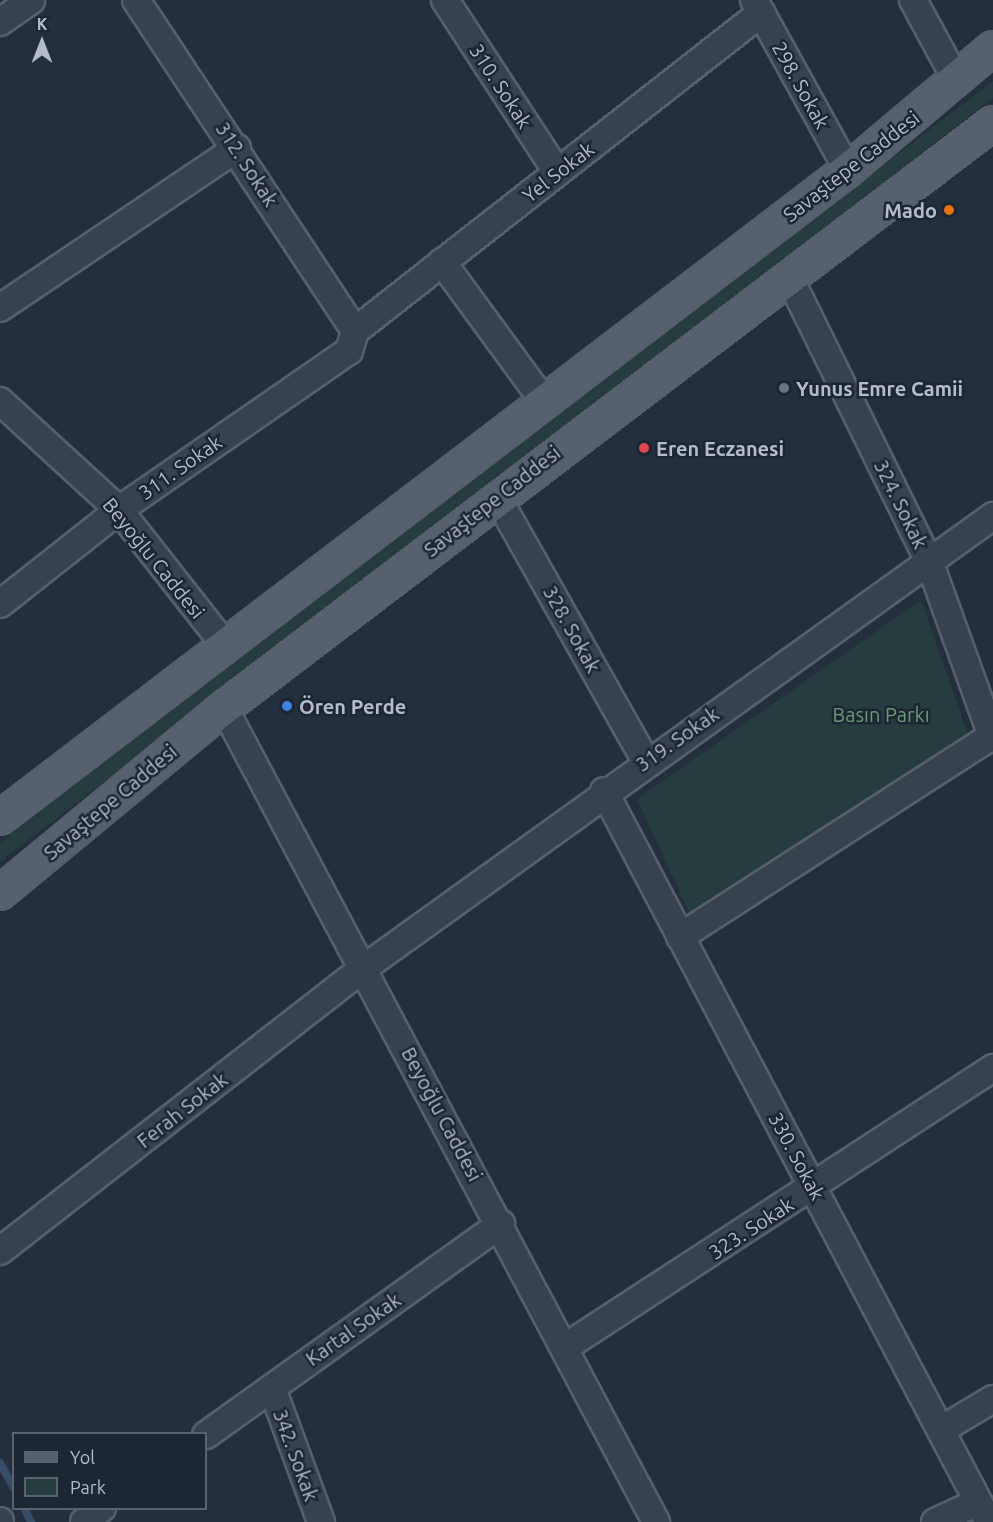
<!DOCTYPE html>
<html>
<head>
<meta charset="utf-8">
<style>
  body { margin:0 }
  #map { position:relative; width:993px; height:1522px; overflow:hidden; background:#242f3e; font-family:Ubuntu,sans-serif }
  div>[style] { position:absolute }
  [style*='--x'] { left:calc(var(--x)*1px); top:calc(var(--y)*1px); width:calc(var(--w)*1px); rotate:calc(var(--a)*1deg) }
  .green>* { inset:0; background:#263c3f }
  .stream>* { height:8px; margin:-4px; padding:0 4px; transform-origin:4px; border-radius:4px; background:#394c67 }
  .roads { filter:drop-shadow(2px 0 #565f6c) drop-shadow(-2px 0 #565f6c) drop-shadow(0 2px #565f6c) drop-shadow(0 -2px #565f6c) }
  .minor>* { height:26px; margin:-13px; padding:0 13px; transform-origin:13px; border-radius:13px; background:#38414e }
  .major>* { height:32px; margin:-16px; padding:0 16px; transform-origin:16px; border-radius:16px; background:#56606e }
  .dots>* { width:16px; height:16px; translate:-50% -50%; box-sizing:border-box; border:3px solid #1d2633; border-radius:50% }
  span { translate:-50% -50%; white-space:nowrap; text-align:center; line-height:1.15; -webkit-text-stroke:5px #1d2633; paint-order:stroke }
  .street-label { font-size:20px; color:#b4bcc9 }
  .poi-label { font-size:20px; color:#b4bcc9; font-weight:700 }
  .right { translate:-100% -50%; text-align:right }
  .left { translate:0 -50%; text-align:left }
  .park-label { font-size:20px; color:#6b9a76 }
  .legend { position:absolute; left:12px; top:1432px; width:195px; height:78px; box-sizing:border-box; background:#1d2633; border:2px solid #59626f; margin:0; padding:8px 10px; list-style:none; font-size:18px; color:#b4bcc9 }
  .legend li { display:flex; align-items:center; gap:12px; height:30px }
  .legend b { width:30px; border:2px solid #59626f }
  .north { position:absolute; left:12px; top:12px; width:60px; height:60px; -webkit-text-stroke:4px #1d2633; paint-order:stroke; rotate:0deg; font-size:16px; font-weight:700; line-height:24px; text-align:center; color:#b4bcc9 }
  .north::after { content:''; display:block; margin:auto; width:21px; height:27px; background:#b4bcc9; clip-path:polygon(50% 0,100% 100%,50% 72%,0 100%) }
</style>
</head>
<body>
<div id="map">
  <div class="green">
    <i style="clip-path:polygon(993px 81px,993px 98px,0 862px,0 844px,21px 826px)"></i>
    <i style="clip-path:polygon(921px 600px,970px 740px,693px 921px,637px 799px)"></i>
  </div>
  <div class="stream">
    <i style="--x:0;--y:1463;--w:29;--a:61"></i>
    <i style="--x:24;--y:1508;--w:16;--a:63"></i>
  </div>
  <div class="roads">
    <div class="minor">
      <i style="--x:136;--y:0;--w:397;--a:56.5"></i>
      <i style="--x:445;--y:0;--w:205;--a:56.9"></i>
      <i style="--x:754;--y:0;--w:194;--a:61.1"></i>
      <i style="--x:913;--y:0;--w:92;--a:61.5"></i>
      <i style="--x:0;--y:22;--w:38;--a:-35"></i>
      <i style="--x:442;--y:262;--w:171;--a:53.8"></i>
      <i style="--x:789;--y:277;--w:317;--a:63.8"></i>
      <i style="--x:929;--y:561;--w:189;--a:70.2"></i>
      <i style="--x:0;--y:308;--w:286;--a:-34"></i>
      <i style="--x:355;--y:331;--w:516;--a:-38.07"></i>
      <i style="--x:0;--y:401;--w:161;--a:42.5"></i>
      <i style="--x:119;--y:510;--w:172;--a:51.9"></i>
      <i style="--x:497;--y:497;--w:303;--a:60.6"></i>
      <i style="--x:0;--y:604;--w:152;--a:-38.3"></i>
      <i style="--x:119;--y:510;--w:280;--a:-34.7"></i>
      <i style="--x:349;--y:351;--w:21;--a:-73"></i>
      <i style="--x:224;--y:708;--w:922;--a:62.04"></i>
      <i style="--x:604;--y:791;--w:826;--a:62.23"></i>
      <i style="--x:680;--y:937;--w:371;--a:-32.8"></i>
      <i style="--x:0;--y:1251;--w:461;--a:-37.9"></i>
      <i style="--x:364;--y:968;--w:775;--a:-35.7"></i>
      <i style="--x:567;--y:1346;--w:509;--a:-33.13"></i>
      <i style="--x:272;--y:1388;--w:143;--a:69.9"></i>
      <i style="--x:941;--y:1430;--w:61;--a:-30.8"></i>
      <i style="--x:206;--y:1435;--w:363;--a:-35.6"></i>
      <i style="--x:0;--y:1521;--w:1;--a:90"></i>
      <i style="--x:84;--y:1522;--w:23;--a:-38"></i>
      <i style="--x:935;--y:1522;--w:47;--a:-24.9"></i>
    </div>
    <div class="major">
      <i style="--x:0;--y:818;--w:1067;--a:-37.39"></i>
      <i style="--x:848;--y:170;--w:189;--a:-40.1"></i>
      <i style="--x:0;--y:893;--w:291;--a:-39.6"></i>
      <i style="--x:224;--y:708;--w:966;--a:-37.26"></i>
    </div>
  </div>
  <div class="dots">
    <i style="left:949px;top:210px;background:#e8710a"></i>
    <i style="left:784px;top:388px;background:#6b7280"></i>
    <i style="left:644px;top:448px;background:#e0444e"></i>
    <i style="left:287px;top:706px;background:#3f7fe0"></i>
  </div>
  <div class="street-label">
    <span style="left:801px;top:85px;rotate:61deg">298. Sokak</span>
    <span style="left:501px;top:86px;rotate:57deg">310. Sokak</span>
    <span style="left:247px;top:164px;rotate:57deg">312. Sokak</span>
    <span style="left:851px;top:166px;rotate:-38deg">Savaştepe Caddesi</span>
    <span style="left:558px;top:172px;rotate:-38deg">Yel Sokak</span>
    <span style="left:180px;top:467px;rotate:-35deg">311. Sokak</span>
    <span style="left:492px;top:501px;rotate:-38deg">Savaştepe Caddesi</span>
    <span style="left:901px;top:504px;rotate:64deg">324. Sokak</span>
    <span style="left:154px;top:558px;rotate:51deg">Beyoğlu Caddesi</span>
    <span style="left:572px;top:629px;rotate:61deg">328. Sokak</span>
    <span style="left:677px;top:739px;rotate:-35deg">319. Sokak</span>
    <span style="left:110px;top:802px;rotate:-40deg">Savaştepe Caddesi</span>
    <span style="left:182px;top:1110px;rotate:-38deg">Ferah Sokak</span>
    <span style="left:442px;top:1114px;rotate:62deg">Beyoğlu Caddesi</span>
    <span style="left:797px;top:1156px;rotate:62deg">330. Sokak</span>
    <span style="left:751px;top:1228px;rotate:-33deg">323. Sokak</span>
    <span style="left:353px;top:1329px;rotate:-35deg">Kartal Sokak</span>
    <span style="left:296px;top:1455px;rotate:70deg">342. Sokak</span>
  </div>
  <div class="poi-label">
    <span class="right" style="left:937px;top:210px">Mado</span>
    <span class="left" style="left:796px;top:388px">Yunus Emre Camii</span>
    <span class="left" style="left:656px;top:448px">Eren Eczanesi</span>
    <span class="left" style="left:299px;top:706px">Ören Perde</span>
  </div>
  <div class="park-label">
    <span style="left:881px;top:714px">Basın Parkı</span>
  </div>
  <ul class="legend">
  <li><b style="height:8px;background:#56606e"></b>Yol</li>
  <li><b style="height:16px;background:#263c3f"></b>Park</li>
  </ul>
  <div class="north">K</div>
</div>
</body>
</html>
